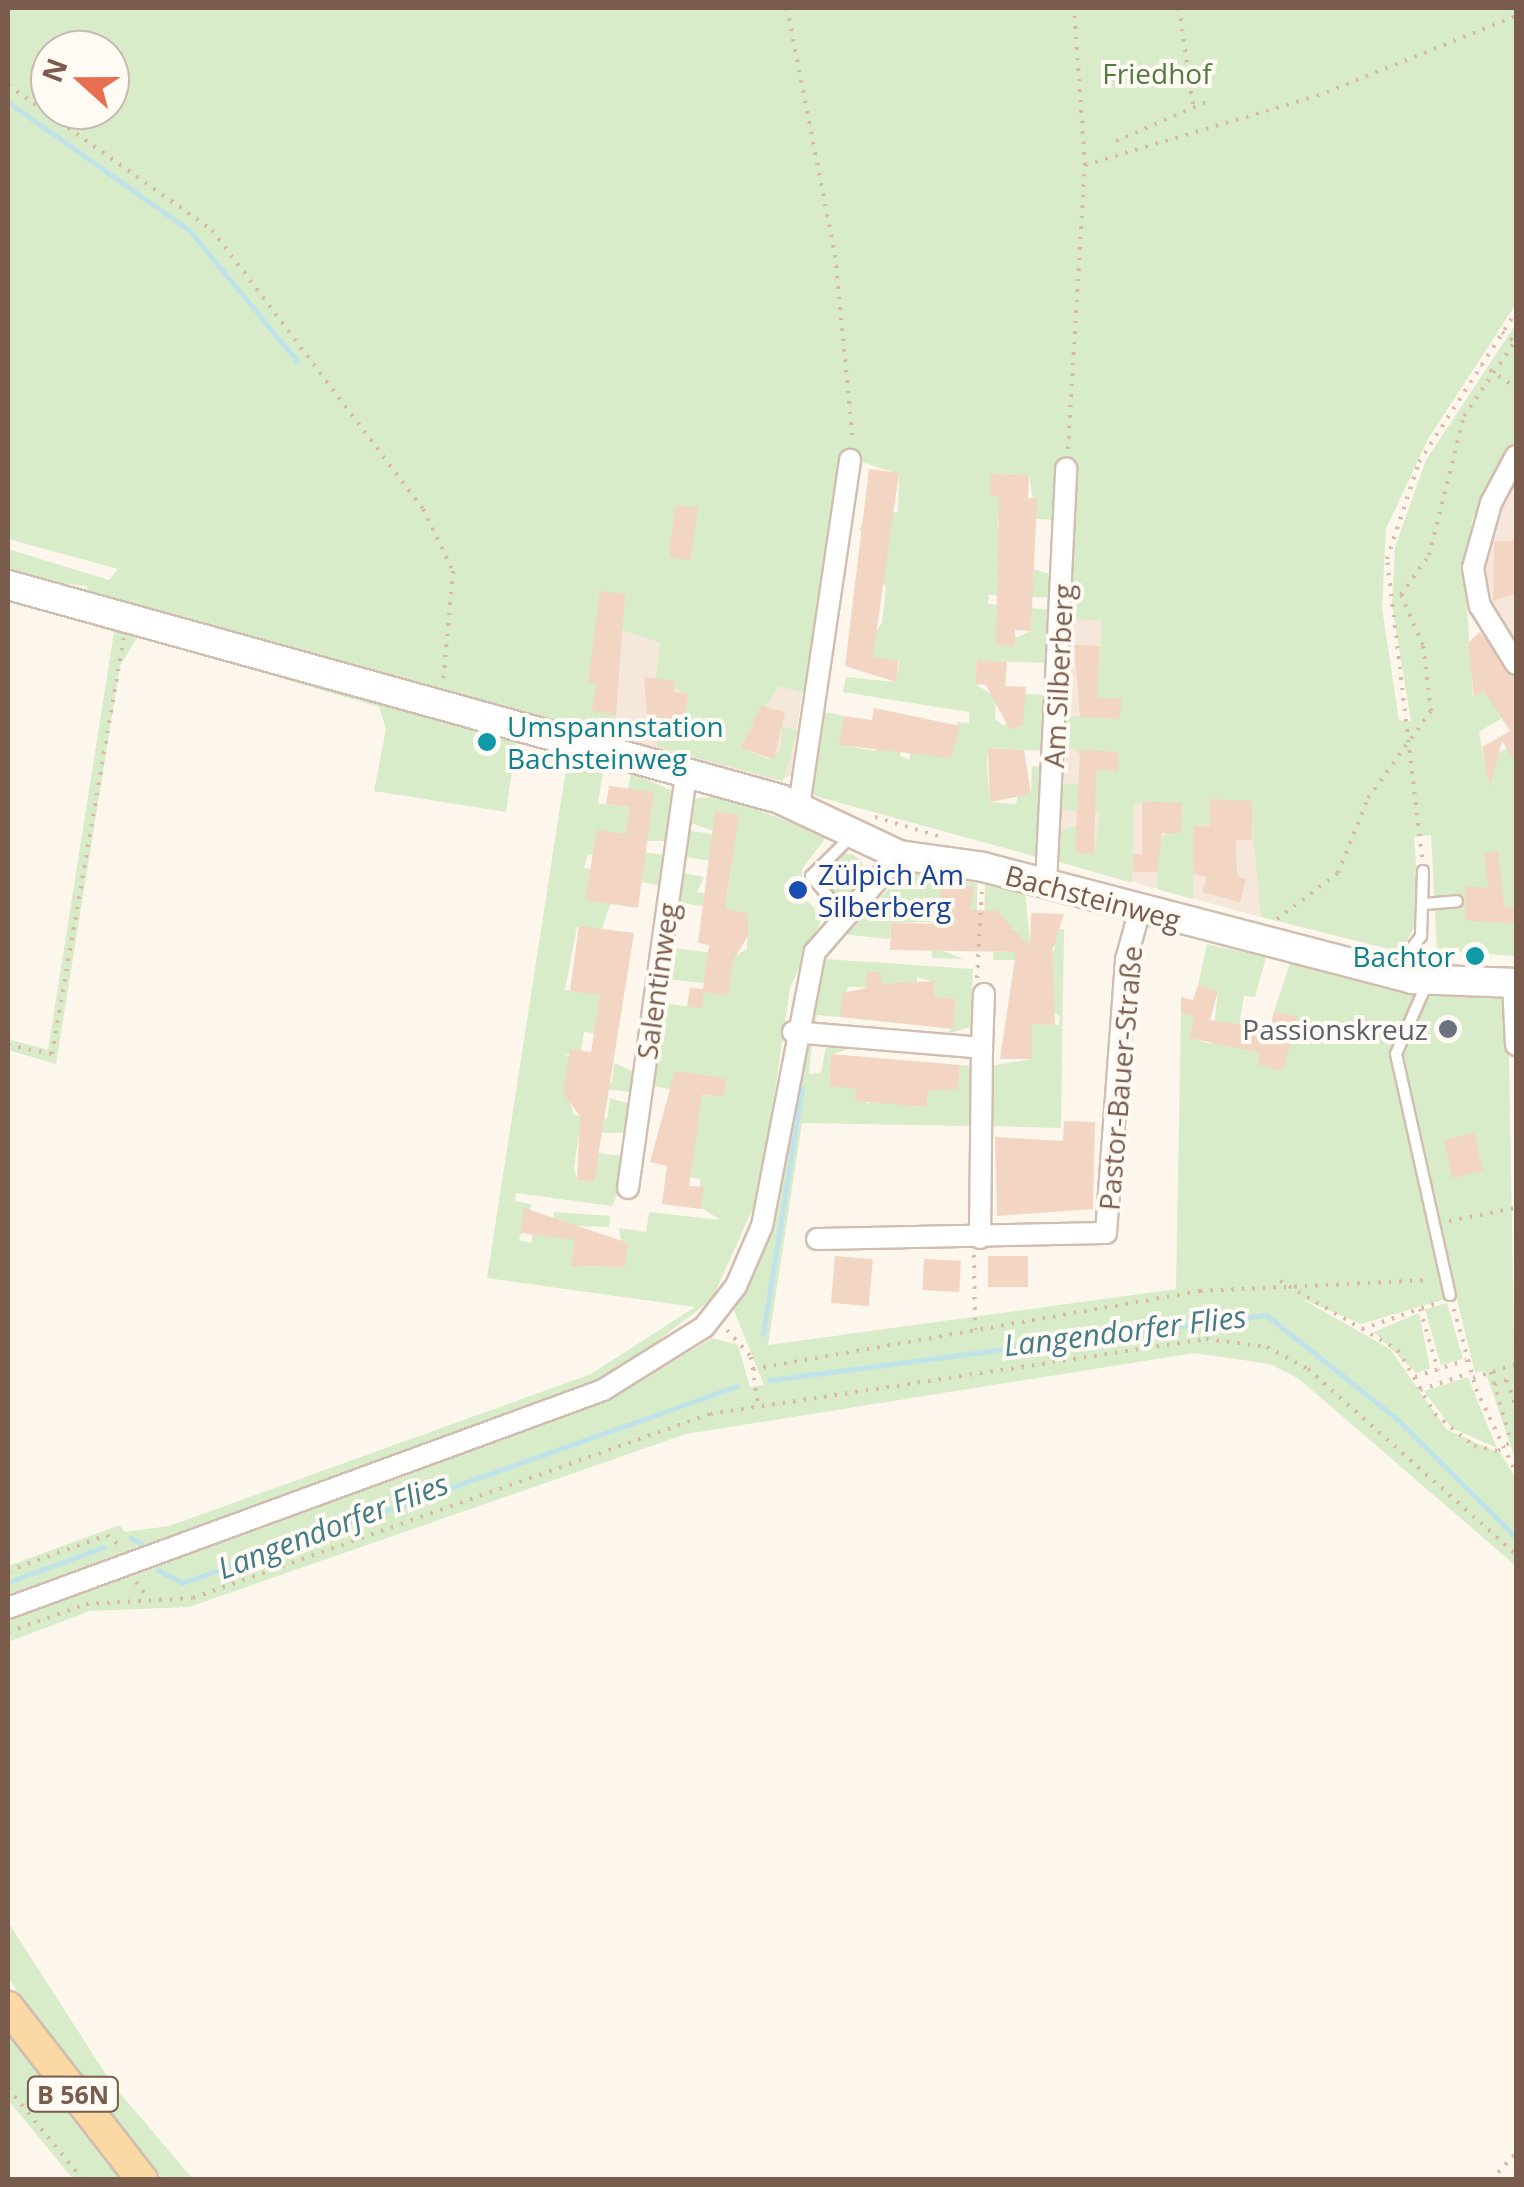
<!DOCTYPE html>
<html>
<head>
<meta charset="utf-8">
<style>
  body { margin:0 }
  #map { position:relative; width:1524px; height:2187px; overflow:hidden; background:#fdf6ec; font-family:"Open Sans",sans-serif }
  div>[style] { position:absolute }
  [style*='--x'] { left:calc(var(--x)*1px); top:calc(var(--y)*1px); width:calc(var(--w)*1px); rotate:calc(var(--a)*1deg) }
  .residential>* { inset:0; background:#f5e8da }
  .green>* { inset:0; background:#d8ecc9; transform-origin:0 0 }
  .round { border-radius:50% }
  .stream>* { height:5px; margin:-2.5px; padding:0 2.5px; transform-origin:2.5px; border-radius:2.5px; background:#bfe3e8 }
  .building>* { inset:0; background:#f3d5c3; transform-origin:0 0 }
  .path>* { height:4px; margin-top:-2px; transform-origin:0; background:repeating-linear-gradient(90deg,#d9b8a5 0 2.5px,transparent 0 10.5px) }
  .roads { filter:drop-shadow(2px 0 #d1beb0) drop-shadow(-2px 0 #d1beb0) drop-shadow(0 2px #d1beb0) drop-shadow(0 -2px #d1beb0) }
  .lane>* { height:10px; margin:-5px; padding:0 5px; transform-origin:5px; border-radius:5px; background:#fff }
  .street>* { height:20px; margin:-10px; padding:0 10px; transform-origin:10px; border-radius:10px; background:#fff }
  .secondary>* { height:28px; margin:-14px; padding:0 14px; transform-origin:14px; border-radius:14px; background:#fff }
  .primary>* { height:30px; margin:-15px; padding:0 15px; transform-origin:15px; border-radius:15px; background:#fbd9a5 }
  .dots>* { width:28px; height:28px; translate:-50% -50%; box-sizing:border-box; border:5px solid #fffaf3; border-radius:50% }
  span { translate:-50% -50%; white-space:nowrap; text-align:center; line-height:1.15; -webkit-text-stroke:8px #fffaf3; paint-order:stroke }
  .shield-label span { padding:2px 8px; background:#fffaf3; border:2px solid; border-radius:8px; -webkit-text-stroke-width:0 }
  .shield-label { font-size:25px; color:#7a5c4d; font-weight:700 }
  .park-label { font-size:28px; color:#537a41 }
  .street-label { font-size:28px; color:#7a5c4d }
  .culture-label { font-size:28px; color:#0d838f }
  .left { translate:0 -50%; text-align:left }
  .right { translate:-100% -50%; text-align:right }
  .transit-label { font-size:28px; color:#164399 }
  .worship-label { font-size:28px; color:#5b616d }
  .water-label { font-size:30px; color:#437c86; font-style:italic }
  .frame { position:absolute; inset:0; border:10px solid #7a5c4d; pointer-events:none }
  .north { position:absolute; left:30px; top:30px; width:100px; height:100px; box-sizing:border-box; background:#fffaf3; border:2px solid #cabbb1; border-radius:50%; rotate:291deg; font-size:28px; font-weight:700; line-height:40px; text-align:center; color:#7a5c4d }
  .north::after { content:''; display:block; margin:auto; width:35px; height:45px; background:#e76f51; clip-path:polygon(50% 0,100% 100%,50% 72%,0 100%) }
</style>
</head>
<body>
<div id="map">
  <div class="residential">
    <i style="clip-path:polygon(1516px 473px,1516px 655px,1489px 609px,1478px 566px)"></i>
    <i style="clip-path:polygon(598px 607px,700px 660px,802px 692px,791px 776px,768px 782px,582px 726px)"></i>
    <i style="clip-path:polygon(1067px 619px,1133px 622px,1252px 773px,1261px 917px,1056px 861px)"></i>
  </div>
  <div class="green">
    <i style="clip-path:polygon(evenodd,8px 8px,1516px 8px,1516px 304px,1428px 439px,1386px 529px,1382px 608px,1399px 720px,1411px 721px,1392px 605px,1395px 547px,1426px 460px,1516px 324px,1516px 440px,1473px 517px,1464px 568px,1473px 696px,1485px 691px,1502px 718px,1479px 732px,1484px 760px,1507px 748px,1516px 763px,1514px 956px,1437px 950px,1431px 835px,1414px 837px,1420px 916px,1401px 952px,1261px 917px,1252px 822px,1194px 826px,1193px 899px,1157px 889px,1158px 841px,1181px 822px,1181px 803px,1134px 803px,1132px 883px,1056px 861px,1057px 833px,1077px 825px,1075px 853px,1094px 854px,1100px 812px,1058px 809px,1059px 784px,1095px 785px,1096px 769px,1061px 739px,1062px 716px,1120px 718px,1097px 698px,1102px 621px,1067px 619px,1058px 520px,1036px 519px,1029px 475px,991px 474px,991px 496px,1011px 495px,998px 517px,998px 530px,1008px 531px,997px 569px,1033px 583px,1034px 569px,1055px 576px,1054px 598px,989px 595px,988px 604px,998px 605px,996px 646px,1031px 631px,1032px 608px,1050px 610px,1051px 663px,977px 661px,975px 684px,996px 697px,995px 719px,1004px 726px,1025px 694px,1049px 695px,1047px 751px,988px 748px,987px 764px,990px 802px,1016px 804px,1018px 794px,1031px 794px,1032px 766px,1046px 767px,1041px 858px,808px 794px,820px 711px,844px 716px,840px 745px,875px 751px,881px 722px,904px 722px,900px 756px,909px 760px,913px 741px,951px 758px,957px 722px,969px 723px,969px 712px,843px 692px,846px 677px,895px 682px,899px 661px,858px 655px,882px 623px,886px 586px,876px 583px,889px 535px,859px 530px,866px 516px,898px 512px,899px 474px,855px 460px,811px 695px,779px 686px,741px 748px,770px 760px,781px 749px,781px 726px,798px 730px,783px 781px,657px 747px,657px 717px,684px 721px,688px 695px,656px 679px,660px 643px,597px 621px,588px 681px,596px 683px,593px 711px,616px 715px,613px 735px,87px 599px,87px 586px,8px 577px,8px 549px,109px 580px,118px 569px,8px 539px,8px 8px,50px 50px,110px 50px,110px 110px,50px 110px,50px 50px)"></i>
    <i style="clip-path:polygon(8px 599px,453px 718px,481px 733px,478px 746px,491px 749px,495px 736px,516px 742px,506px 812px,374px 791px,386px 729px,379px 707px,138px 636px,120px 666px,56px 1064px,8px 1050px,8px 1039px,48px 1050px,114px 632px)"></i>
    <i style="clip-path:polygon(568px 756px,604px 766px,598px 803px,630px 807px,626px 838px,595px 846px,664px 855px,659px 885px,641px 882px,643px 862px,588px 854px,584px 868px,621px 872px,602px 929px,577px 927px,565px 990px,606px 995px,594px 1033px,584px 1032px,581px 1050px,565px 1056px,580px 1059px,578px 1077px,612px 1082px,614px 1063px,635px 1072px,631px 1092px,565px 1084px,574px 1115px,607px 1119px,610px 1098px,630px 1104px,627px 1133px,579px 1133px,574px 1168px,577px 1179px,593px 1182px,598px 1153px,624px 1156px,621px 1186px,612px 1206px,516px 1193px,515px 1201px,532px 1204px,519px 1240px,531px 1243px,533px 1234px,551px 1236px,554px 1212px,610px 1216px,609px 1227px,578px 1226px,572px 1266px,625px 1267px,619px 1228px,646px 1232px,649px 1212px,721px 1220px,701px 1208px,700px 1179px,688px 1177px,699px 1111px,685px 1092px,723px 1097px,726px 1078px,675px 1071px,672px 1090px,650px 1085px,661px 1003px,701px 1008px,704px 992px,728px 995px,731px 972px,704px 983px,664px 979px,669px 947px,734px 956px,747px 949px,748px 913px,675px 902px,684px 873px,704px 877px,697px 892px,727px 897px,732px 865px,681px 856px,686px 830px,735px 838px,688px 822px,692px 799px,720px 796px,827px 836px,802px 869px,804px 898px,823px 916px,790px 988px,760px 1193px,712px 1299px,616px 1373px,8px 1596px,8px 1566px,120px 1525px,125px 1532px,169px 1526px,591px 1374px,695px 1307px,487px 1278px)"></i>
    <i style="clip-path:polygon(631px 773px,671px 790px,666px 841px,647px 841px,628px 789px)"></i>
    <i class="round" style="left:823px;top:853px;width:42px;height:42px"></i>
    <i style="clip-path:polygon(907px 872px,977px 883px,977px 914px,944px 925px,943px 951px,964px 959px,932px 958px,932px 922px,891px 923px,890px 939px,840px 934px)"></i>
    <i style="clip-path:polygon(985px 883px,1025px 891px,1031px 951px,1054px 951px,1055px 929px,1064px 929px,1061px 1128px,990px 1126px,991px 1066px,1031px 1059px,1032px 1024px,1059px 1025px,1060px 1016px,1042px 1005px,1023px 960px,993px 960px,993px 952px,1014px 952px,1014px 928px,984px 926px)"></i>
    <i style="clip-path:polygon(1207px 944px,1266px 957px,1255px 997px,1244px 996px,1236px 1046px,1252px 1051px,1265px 1028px,1262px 1057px,1297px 1018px,1274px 1011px,1290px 963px,1431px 995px,1508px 996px,1516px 1461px,1485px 1371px,1475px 1373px,1456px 1296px,1361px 1324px,1300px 1298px,1390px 1349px,1446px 1429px,1501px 1454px,1516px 1478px,1516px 1566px,1299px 1379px,1270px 1364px,1194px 1353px,686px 1434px,189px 1607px,90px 1611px,8px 1642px,8px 1615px,624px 1391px,712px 1338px,738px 1345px,750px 1387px,764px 1385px,734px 1311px,772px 1228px,805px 1046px,812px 1044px,809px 1074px,821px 1073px,826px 1046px,851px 1048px,831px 1055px,829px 1086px,856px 1088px,867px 1104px,913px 1083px,911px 1106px,927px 1107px,928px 1087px,958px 1089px,960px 1065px,972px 1066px,972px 1126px,802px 1123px,768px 1345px,1176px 1289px,1181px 1013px,1194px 1017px,1189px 1038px,1212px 1044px,1218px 991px,1198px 985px)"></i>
    <i style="clip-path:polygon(825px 959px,973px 969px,971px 1027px,943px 1035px,953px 1028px,956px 999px,934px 997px,935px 982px,917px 977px,916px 988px,848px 987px,840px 1017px,817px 1015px,815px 1025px,808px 1020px)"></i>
    <i style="left:1447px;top:1303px;width:58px;height:23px;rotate:74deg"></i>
    <i style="clip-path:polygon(1419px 1313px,1430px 1369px,1416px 1373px,1374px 1332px)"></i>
    <i style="clip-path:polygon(1468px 1377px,1486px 1422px,1497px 1448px,1452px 1428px,1424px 1391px)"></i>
    <i style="clip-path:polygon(8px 1922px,112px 2084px,193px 2179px,163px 2179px,52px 2040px,8px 1978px)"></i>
    <i style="clip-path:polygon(8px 2035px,104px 2160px,120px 2179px,73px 2179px,8px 2100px)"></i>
  </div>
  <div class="stream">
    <i style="--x:8;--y:102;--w:222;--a:35.3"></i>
    <i style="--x:189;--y:230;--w:170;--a:50.5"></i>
    <i style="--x:763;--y:1334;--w:249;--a:-81"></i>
    <i style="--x:770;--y:1380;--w:500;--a:-7.47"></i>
    <i style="--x:1266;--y:1315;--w:166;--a:38.4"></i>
    <i style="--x:1396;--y:1418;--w:169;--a:44.8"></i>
    <i style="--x:131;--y:1538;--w:11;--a:27"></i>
    <i style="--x:158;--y:1570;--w:27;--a:28"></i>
    <i style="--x:182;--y:1583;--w:589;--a:-19.54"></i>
    <i style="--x:8;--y:1582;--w:102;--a:-20"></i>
  </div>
  <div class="building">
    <i style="clip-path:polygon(869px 469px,899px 473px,873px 657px,898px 661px,896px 682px,845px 666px)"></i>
    <i style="clip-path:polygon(991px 474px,1029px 475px,1028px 498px,1037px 498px,1031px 631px,1015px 630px,1015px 646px,996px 645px,999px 496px,990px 496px)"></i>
    <i style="left:676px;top:505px;width:22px;height:53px;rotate:8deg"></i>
    <i style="clip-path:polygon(1516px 540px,1516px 593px,1493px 601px,1494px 542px)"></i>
    <i style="clip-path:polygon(600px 591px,625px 594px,616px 715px,592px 711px,596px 683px,588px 682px)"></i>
    <i style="clip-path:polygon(1480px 632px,1516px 678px,1516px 763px,1502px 741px,1490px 787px,1482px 747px,1510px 731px,1484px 691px,1474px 697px,1468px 643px)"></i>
    <i style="clip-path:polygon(1074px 645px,1100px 646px,1097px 698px,1121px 699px,1120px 719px,1080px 717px)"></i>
    <i style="clip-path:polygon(977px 660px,1007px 662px,1005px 686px,1026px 687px,1023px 724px,1010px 730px,986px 685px,975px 684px)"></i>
    <i style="clip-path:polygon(644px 677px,675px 681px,674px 692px,688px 694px,684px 721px,647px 716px)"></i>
    <i style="clip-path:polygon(761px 706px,785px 712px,774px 759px,741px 748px)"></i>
    <i style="clip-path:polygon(874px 708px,960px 726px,951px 758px,839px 745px,844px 716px,872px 720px)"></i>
    <i style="clip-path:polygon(988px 748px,1024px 750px,1031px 794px,990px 802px)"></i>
    <i style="clip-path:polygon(1080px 750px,1119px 752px,1118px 771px,1096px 770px,1094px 854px,1075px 853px)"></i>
    <i style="clip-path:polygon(609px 786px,654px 792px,638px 908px,585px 900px,597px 830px,626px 834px,630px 807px,606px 804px)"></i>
    <i style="clip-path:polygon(1210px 799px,1252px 801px,1252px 840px,1236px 840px,1237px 876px,1246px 879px,1240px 902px,1202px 892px,1207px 877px,1193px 874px,1194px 826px,1210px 826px)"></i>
    <i style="clip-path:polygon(1142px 801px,1182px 803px,1181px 833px,1162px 833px,1157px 872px,1133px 872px,1133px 854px,1142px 854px)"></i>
    <i style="clip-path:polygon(715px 811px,739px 815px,725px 909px,748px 913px,748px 936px,733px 960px,728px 996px,704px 992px,702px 1008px,687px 1007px,690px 988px,703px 989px,709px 945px,698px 943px)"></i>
    <i style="clip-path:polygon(1498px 851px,1504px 907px,1516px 907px,1516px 924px,1465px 920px,1465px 886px,1488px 888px,1484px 853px)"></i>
    <i style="clip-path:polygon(952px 884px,974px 887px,970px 910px,997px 911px,1030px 947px,1031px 913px,1064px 914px,1052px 951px,1055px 1025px,1032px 1024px,1032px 1059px,1000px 1059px,1016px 952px,890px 950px,891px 923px,947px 924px,939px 891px)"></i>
    <i style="clip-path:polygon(579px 926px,634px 933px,594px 1182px,577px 1180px,580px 1116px,563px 1093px,570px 1049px,591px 1052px,600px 995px,570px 991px)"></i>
    <i style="clip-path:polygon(867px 971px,881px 973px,881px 984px,935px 981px,934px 997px,956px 999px,953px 1029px,840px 1017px,842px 993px,866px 988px)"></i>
    <i style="clip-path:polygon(1198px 985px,1218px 991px,1210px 1020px,1270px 1029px,1274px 1011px,1297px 1017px,1283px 1071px,1260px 1065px,1258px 1052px,1189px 1038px,1194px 1017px,1181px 1013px,1181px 997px,1193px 1000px)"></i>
    <i style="clip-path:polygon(831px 1054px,960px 1065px,958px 1089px,928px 1091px,927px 1107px,855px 1101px,856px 1089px,829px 1086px)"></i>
    <i style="clip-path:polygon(675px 1071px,726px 1078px,724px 1097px,702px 1094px,689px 1186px,704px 1187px,701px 1209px,662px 1204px,667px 1166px,650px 1162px)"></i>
    <i style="clip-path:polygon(1064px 1121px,1095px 1122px,1093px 1209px,997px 1216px,995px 1137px,1063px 1141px)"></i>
    <i style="left:1474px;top:1133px;width:39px;height:31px;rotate:77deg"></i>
    <i style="clip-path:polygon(524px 1208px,628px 1243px,625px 1267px,571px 1266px,575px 1240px,521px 1233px)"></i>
    <i style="left:835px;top:1256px;width:38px;height:47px;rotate:5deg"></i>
    <i style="left:988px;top:1256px;width:40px;height:31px"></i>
    <i style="left:924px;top:1259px;width:37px;height:31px;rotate:3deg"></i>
  </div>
  <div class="path">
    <i style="--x:787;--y:8;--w:252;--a:79"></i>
    <i style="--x:835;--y:255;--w:187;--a:84.5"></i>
    <i style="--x:1179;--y:8;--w:98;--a:81.8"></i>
    <i style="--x:8;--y:85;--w:250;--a:35.4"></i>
    <i style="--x:212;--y:230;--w:350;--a:52.9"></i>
    <i style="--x:423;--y:509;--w:69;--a:64.2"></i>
    <i style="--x:453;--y:571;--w:113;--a:95.1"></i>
    <i style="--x:1116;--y:141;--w:103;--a:-23.3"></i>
    <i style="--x:1085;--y:165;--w:242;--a:-16.6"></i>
    <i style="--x:1317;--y:96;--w:214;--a:-21.9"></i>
    <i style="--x:1502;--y:332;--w:18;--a:38"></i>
    <i style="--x:1481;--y:364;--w:42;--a:34.4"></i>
    <i style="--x:1068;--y:449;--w:285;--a:-86.6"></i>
    <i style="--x:1085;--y:165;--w:157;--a:-94"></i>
    <i style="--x:875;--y:817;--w:66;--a:16.8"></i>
    <i style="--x:1422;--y:857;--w:300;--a:-96.7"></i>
    <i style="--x:1387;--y:559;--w:102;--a:-71.7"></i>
    <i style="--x:1419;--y:462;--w:179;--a:-57.1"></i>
    <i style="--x:1277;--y:919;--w:76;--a:-37"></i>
    <i style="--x:1338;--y:873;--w:81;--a:-68.2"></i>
    <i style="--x:1368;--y:798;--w:107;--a:-54.1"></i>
    <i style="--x:1431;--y:711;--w:66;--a:-96.9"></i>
    <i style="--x:1423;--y:645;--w:55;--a:-113.7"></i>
    <i style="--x:1401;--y:595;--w:49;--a:-55"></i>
    <i style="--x:1429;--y:555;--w:143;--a:-75.9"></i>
    <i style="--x:1464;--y:416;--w:92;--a:-55.6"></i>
    <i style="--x:977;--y:978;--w:89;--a:-86.8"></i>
    <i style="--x:8;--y:1045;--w:45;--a:11.6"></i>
    <i style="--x:52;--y:1054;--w:422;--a:-80.2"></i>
    <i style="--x:1449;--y:1221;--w:68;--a:-11"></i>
    <i style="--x:974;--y:1255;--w:75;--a:89.2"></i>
    <i style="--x:1280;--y:1281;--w:137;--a:30.3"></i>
    <i style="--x:1398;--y:1350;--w:74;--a:60"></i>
    <i style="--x:1435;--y:1414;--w:50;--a:39.4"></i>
    <i style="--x:1474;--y:1446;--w:25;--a:12"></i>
    <i style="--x:1498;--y:1451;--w:22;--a:-36"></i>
    <i style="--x:1420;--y:1309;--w:64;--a:73.6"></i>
    <i style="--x:1454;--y:1309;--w:83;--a:74.6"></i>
    <i style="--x:1476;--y:1389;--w:93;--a:64.5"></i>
    <i style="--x:1362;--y:1329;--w:79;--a:-19.1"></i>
    <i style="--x:727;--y:1330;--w:36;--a:48"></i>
    <i style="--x:751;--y:1357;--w:49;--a:81.7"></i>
    <i style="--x:753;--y:1369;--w:454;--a:-9.9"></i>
    <i style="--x:1200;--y:1291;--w:231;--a:-2.7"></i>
    <i style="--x:1491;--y:1372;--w:73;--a:74.1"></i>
    <i style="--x:1415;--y:1377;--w:54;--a:-18.4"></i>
    <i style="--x:1473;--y:1378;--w:45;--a:-18"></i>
    <i style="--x:1507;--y:1380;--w:29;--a:72"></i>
    <i style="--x:1494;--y:1384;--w:23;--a:-18"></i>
    <i style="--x:1420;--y:1390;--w:53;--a:-18.8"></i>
    <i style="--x:8;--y:1571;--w:105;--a:-20"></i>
    <i style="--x:107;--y:1535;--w:17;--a:40"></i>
    <i style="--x:136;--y:1582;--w:20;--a:53"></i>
    <i style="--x:8;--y:1632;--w:83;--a:-19.7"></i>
    <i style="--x:86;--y:1604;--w:107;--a:-3.2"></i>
    <i style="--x:193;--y:1598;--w:549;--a:-19.59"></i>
    <i style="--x:710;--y:1414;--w:502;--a:-8.6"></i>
    <i style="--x:1206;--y:1339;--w:62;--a:7.5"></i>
    <i style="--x:1267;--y:1347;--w:47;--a:28.2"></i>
    <i style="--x:1308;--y:1369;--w:278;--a:41.7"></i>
    <i style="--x:8;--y:2088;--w:119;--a:50.8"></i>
    <i style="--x:1491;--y:2180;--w:37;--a:-47"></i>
  </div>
  <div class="roads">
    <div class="lane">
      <i style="--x:1425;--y:904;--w:32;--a:-5"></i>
      <i style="--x:844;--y:915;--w:51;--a:-130.2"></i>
      <i style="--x:811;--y:876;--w:54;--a:-44.3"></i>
      <i style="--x:1395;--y:971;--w:44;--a:-53.4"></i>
      <i style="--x:1421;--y:936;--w:65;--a:-88.2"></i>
      <i style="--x:1427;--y:983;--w:77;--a:113.6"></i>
      <i style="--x:1396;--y:1054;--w:247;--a:77.4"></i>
    </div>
    <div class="street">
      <i style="--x:1516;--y:456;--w:53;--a:118"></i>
      <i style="--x:1491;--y:503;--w:67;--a:105.5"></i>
      <i style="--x:1473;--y:568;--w:39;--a:80"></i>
      <i style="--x:1480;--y:606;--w:68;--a:58.2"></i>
      <i style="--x:799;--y:806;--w:350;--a:-81.6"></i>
      <i style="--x:1046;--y:883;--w:415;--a:-87.2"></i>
      <i style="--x:1513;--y:983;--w:62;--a:87.2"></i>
      <i style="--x:793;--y:1032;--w:190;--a:4.8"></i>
      <i style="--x:982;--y:1048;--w:54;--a:-87.9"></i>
      <i style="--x:628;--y:1188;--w:419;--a:-82"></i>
      <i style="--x:980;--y:1238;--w:190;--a:-89.4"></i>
      <i style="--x:817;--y:1239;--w:289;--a:-1.2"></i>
      <i style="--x:1106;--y:1233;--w:274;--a:-85.8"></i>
      <i style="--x:1126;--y:960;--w:53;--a:-74.6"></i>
      <i style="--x:8;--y:1608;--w:634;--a:-20.12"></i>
      <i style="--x:603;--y:1390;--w:119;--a:-32"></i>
      <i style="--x:704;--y:1327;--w:52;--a:-52"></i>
      <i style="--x:736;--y:1286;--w:65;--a:-66.6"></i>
      <i style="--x:762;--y:1226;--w:279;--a:-79.1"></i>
      <i style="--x:815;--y:952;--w:128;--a:-49.1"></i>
    </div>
    <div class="secondary">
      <i style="--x:8;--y:585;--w:801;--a:15.49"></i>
      <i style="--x:780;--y:799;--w:132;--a:25.2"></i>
      <i style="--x:899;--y:855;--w:85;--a:8.1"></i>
      <i style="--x:983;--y:867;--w:443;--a:14.6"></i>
      <i style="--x:1412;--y:979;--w:104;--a:2.2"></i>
    </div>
    <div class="primary">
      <i style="--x:8;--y:2007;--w:219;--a:52.2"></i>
    </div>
  </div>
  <div class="dots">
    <i style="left:487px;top:742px;background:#0f9aa8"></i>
    <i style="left:798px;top:890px;background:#1a4fb4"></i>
    <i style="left:1475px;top:956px;background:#0f9aa8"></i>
    <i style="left:1448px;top:1029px;background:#6b7280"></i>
  </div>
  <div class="shield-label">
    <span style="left:73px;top:2094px">B 56N</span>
  </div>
  <div class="park-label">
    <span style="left:1157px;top:73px">Friedhof</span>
  </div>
  <div class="street-label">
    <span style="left:1058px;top:676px;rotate:-87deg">Am Silberberg</span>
    <span style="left:1093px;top:897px;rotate:15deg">Bachsteinweg</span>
    <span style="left:657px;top:981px;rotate:-82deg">Salentinweg</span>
    <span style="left:1120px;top:1078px;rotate:-85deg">Pastor-Bauer-Straße</span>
  </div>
  <div class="culture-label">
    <span class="left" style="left:507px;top:742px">Umspannstation<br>Bachsteinweg</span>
    <span class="right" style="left:1455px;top:956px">Bachtor</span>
  </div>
  <div class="transit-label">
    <span class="left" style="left:818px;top:890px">Zülpich Am<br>Silberberg</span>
  </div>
  <div class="worship-label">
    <span class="right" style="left:1428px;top:1029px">Passionskreuz</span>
  </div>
  <div class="water-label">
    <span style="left:1125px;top:1331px;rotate:-7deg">Langendorfer Flies</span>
    <span style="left:333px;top:1526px;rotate:-21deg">Langendorfer Flies</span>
  </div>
  <div class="frame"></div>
  <div class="north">N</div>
</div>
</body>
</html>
